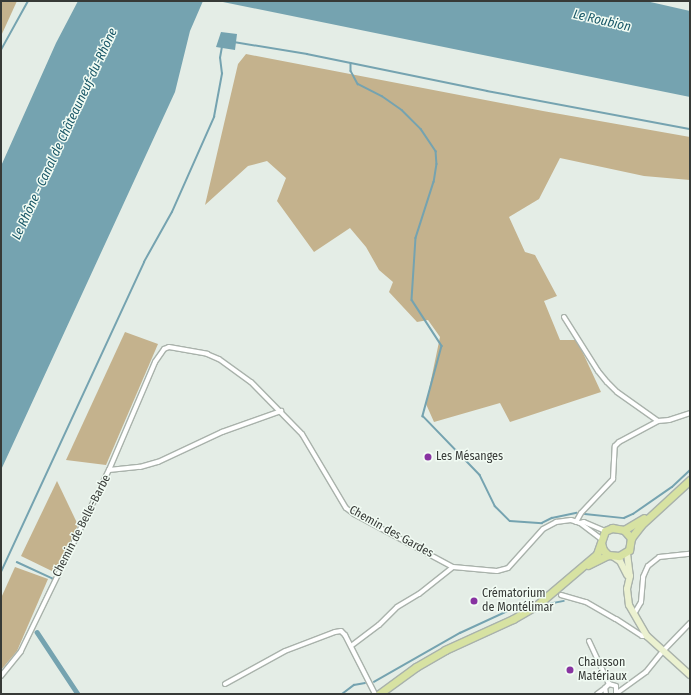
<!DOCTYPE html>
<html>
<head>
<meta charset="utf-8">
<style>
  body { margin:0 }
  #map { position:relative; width:691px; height:695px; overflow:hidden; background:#e4ede6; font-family:"Fira Sans Condensed",sans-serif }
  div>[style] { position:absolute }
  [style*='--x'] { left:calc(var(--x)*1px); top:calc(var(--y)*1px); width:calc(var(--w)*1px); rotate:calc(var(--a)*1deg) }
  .forest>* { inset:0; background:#c4b28d }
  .water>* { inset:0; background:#75a3b0 }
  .stream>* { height:1.5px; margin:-0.75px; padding:0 0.75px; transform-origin:0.75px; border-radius:0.75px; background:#75a3b0 }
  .canal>* { height:4.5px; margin:-2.25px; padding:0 2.25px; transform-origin:2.25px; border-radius:2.25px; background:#75a3b0 }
  .roads { filter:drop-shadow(1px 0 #a9b2ab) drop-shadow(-1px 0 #a9b2ab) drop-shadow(0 1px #a9b2ab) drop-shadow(0 -1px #a9b2ab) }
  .street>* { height:4px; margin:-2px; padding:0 2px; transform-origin:2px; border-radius:2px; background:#fff }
  .secondary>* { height:6px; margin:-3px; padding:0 3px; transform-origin:3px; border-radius:3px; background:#ebf1d0 }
  .primary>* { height:7px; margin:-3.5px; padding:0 3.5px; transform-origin:3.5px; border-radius:3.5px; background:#d7e2a2 }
  .dots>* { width:11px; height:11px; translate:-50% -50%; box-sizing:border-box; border:2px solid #f1fbf3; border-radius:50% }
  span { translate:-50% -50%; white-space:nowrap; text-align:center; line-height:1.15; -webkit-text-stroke:3px #f1fbf3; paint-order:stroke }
  .poi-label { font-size:12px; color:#373a37 }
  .left { translate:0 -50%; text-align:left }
  .street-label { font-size:12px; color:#373a37 }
  .water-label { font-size:13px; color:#185767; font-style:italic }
  .frame { position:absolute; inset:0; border:2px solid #373a37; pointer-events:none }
</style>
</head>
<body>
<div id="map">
  <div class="forest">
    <i style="clip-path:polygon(1px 1px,17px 1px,1px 36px)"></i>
    <i style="clip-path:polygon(246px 54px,543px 111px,690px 137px,690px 180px,644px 176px,560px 158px,539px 199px,509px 217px,525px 252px,535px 255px,557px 296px,544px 301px,560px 340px,577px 340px,601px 392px,510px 422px,500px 403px,434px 422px,426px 404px,440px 337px,428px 320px,417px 322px,389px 292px,393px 282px,379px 270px,366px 247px,350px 228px,314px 252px,277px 201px,286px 178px,267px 161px,248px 166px,205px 205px,238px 64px)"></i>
    <i style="clip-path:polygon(125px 332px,158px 344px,106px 465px,66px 460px)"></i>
    <i style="clip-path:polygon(57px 481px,78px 525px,56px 573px,21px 556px)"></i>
    <i style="clip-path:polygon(15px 567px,48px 579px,17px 651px,1px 670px,1px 598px)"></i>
  </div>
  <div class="water">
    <i style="clip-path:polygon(78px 1px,203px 1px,190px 31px,175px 92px,1px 470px,1px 166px,56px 43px)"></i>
    <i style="clip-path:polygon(218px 1px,646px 1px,690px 11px,690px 97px)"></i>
    <i style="clip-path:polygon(221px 32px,237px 34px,235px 50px,216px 47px)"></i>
  </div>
  <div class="stream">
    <i style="--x:234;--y:42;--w:74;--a:9.3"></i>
    <i style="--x:307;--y:54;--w:184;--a:11.6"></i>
    <i style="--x:487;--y:91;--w:207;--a:10.6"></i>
    <i style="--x:1;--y:50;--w:56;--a:-61.1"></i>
    <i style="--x:351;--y:63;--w:8;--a:90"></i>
    <i style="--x:351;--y:71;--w:15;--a:62"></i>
    <i style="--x:358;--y:84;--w:27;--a:27"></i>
    <i style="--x:382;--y:96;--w:24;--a:35"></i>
    <i style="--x:402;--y:110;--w:27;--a:45"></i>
    <i style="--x:421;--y:129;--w:27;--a:56"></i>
    <i style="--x:436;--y:151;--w:13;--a:86"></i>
    <i style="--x:437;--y:164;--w:18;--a:99"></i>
    <i style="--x:434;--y:182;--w:59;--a:107.8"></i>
    <i style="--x:416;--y:238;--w:62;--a:93.7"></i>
    <i style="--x:412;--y:300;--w:55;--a:56.9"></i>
    <i style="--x:442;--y:346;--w:73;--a:105.2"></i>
    <i style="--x:423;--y:416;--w:82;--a:46"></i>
    <i style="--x:480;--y:475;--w:34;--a:64"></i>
    <i style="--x:495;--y:506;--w:21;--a:45"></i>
    <i style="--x:510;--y:521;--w:32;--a:4"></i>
    <i style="--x:542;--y:523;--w:11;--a:-27"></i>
    <i style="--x:552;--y:518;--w:25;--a:-12"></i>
    <i style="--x:585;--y:514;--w:39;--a:6"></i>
    <i style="--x:624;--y:518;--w:10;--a:-24"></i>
    <i style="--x:633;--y:514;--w:47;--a:-34.7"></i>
    <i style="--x:672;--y:487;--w:25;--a:-43"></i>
    <i style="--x:17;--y:562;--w:41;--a:24.7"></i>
    <i style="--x:54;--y:579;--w:1;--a:135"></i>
    <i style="--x:1;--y:572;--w:341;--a:-65.2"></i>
    <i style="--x:144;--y:262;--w:57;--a:-60.8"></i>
    <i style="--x:172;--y:212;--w:104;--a:-66.1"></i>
    <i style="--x:214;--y:117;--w:44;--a:-79.5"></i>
    <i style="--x:222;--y:74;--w:16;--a:-97"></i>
    <i style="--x:220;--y:58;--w:11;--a:-80"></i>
    <i style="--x:543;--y:605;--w:21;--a:-11"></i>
    <i style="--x:32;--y:625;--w:42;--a:-64.7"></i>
    <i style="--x:374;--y:682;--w:99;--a:-29.7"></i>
    <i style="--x:460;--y:633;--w:67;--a:-24.7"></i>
    <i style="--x:521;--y:605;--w:10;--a:0"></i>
    <i style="--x:342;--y:694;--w:15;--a:-37"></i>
    <i style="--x:354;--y:685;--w:11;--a:-10"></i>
  </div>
  <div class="canal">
    <i style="--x:37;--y:632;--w:74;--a:56.5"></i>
  </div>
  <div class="roads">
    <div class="street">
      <i style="--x:564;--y:317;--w:64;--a:57.8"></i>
      <i style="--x:598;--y:371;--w:14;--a:51"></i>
      <i style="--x:607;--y:382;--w:14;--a:45"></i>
      <i style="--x:617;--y:392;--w:50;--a:35.3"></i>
      <i style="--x:109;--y:470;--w:117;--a:-66.9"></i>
      <i style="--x:155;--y:362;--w:16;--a:-55"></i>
      <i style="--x:164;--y:349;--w:5;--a:-22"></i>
      <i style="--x:169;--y:347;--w:39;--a:10"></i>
      <i style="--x:207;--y:354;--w:13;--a:23"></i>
      <i style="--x:219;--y:359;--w:39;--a:36"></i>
      <i style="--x:251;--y:382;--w:73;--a:45.6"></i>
      <i style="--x:302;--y:434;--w:86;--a:59.3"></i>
      <i style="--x:346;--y:508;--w:10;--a:37"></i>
      <i style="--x:354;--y:514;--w:112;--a:28.2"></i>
      <i style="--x:453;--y:567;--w:44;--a:5.2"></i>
      <i style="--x:497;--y:571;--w:11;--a:-15"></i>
      <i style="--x:508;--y:568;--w:52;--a:-48.1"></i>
      <i style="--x:543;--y:529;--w:15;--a:-28"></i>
      <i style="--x:556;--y:522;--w:15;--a:-8"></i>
      <i style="--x:571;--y:520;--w:9;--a:18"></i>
      <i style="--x:580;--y:523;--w:26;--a:37"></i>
      <i style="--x:576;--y:522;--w:10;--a:-61"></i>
      <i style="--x:581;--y:513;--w:47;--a:-46.7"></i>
      <i style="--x:613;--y:479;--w:33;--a:-87"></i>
      <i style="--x:615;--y:446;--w:6;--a:-45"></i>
      <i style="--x:619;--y:442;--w:44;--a:-28.3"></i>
      <i style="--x:658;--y:421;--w:11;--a:-5"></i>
      <i style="--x:669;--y:420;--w:22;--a:-18"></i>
      <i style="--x:580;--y:523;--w:4;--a:-14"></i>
      <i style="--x:584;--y:522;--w:23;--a:23"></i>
      <i style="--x:561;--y:595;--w:26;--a:16"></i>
      <i style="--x:586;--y:602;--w:34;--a:30"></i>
      <i style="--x:616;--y:619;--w:31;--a:33"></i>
      <i style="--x:642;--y:636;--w:5;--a:0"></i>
      <i style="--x:634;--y:614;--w:14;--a:-60"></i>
      <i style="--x:641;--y:602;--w:25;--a:-85"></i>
      <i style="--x:643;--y:577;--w:12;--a:-66"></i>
      <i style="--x:648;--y:566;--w:14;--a:-39"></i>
      <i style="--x:659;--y:557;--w:31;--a:-6"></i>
      <i style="--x:589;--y:641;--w:47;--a:65.1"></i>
      <i style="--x:351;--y:646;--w:35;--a:-37"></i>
      <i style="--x:379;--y:625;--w:25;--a:-45"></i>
      <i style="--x:397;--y:607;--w:26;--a:-31"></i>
      <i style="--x:419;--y:594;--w:43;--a:-38.5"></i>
      <i style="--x:1;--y:676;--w:32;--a:-51"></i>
      <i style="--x:21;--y:651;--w:201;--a:-64.1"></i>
      <i style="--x:109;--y:470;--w:31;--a:-6"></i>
      <i style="--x:140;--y:467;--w:19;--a:-16"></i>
      <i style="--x:158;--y:462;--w:71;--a:-25.1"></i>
      <i style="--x:222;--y:432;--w:63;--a:-19.6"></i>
      <i style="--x:225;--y:684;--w:68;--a:-28.8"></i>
      <i style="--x:285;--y:651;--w:53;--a:-20.8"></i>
      <i style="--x:335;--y:632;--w:6;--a:-9"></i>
      <i style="--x:341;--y:631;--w:6;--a:45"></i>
      <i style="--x:345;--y:635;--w:66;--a:63"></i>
      <i style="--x:609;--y:684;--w:7;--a:16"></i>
      <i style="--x:616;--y:686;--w:8;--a:90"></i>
      <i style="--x:617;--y:693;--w:36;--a:-36"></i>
      <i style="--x:646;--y:672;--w:27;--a:-51"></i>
      <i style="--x:663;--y:651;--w:39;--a:-46"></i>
      <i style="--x:597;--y:694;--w:10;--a:-37"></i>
      <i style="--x:606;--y:694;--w:6;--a:-99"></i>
      <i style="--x:605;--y:688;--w:6;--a:-45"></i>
    </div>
    <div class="secondary">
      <i style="--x:627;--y:553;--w:23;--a:83"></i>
      <i style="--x:630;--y:576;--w:13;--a:103"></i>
      <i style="--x:627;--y:589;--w:16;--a:83"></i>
      <i style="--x:629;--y:605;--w:36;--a:60"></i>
      <i style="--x:647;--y:636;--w:58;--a:42.2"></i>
      <i style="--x:614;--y:557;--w:7;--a:34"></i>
      <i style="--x:620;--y:561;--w:16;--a:63"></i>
    </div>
    <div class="primary">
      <i style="--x:624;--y:530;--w:23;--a:-31"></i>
      <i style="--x:631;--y:538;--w:16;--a:-52"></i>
      <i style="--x:641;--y:525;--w:67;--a:-42.6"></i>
      <i style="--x:588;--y:565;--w:22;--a:-27"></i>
      <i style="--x:379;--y:694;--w:46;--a:-36.1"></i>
      <i style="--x:416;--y:667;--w:34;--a:-30"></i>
      <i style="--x:445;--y:650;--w:75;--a:-24.5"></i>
      <i style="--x:513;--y:619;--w:28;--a:-30"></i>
      <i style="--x:537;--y:605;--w:79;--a:-40.4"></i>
      <i style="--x:597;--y:554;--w:24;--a:-71"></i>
      <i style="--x:605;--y:531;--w:8;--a:-23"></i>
      <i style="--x:612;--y:528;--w:12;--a:9"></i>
      <i style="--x:624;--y:530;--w:11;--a:49"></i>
      <i style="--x:631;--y:538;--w:12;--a:99"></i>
      <i style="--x:629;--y:550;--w:12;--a:149"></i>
      <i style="--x:619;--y:556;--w:11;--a:-175"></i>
      <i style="--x:608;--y:555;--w:7;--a:-135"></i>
      <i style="--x:603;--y:550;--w:7;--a:-106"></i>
    </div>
  </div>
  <div class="dots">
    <i style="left:428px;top:457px;background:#8833a1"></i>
    <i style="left:474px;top:601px;background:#8833a1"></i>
    <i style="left:570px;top:670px;background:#8833a1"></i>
  </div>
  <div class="poi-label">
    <span class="left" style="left:436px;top:457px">Les Mésanges</span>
    <span class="left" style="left:482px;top:601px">Crématorium<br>de Montélimar</span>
    <span class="left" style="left:578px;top:670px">Chausson<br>Matériaux</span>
  </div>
  <div class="street-label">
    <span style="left:82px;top:526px;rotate:-63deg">Chemin de Belle-Barbe</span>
    <span style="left:391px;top:532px;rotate:29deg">Chemin des Gardes</span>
  </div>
  <div class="water-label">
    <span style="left:602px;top:21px;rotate:13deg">Le Roubion</span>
    <span style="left:65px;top:134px;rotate:-65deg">Le Rhône - Canal de Châteauneuf-du-Rhône</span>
  </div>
  <div class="frame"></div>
</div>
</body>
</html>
